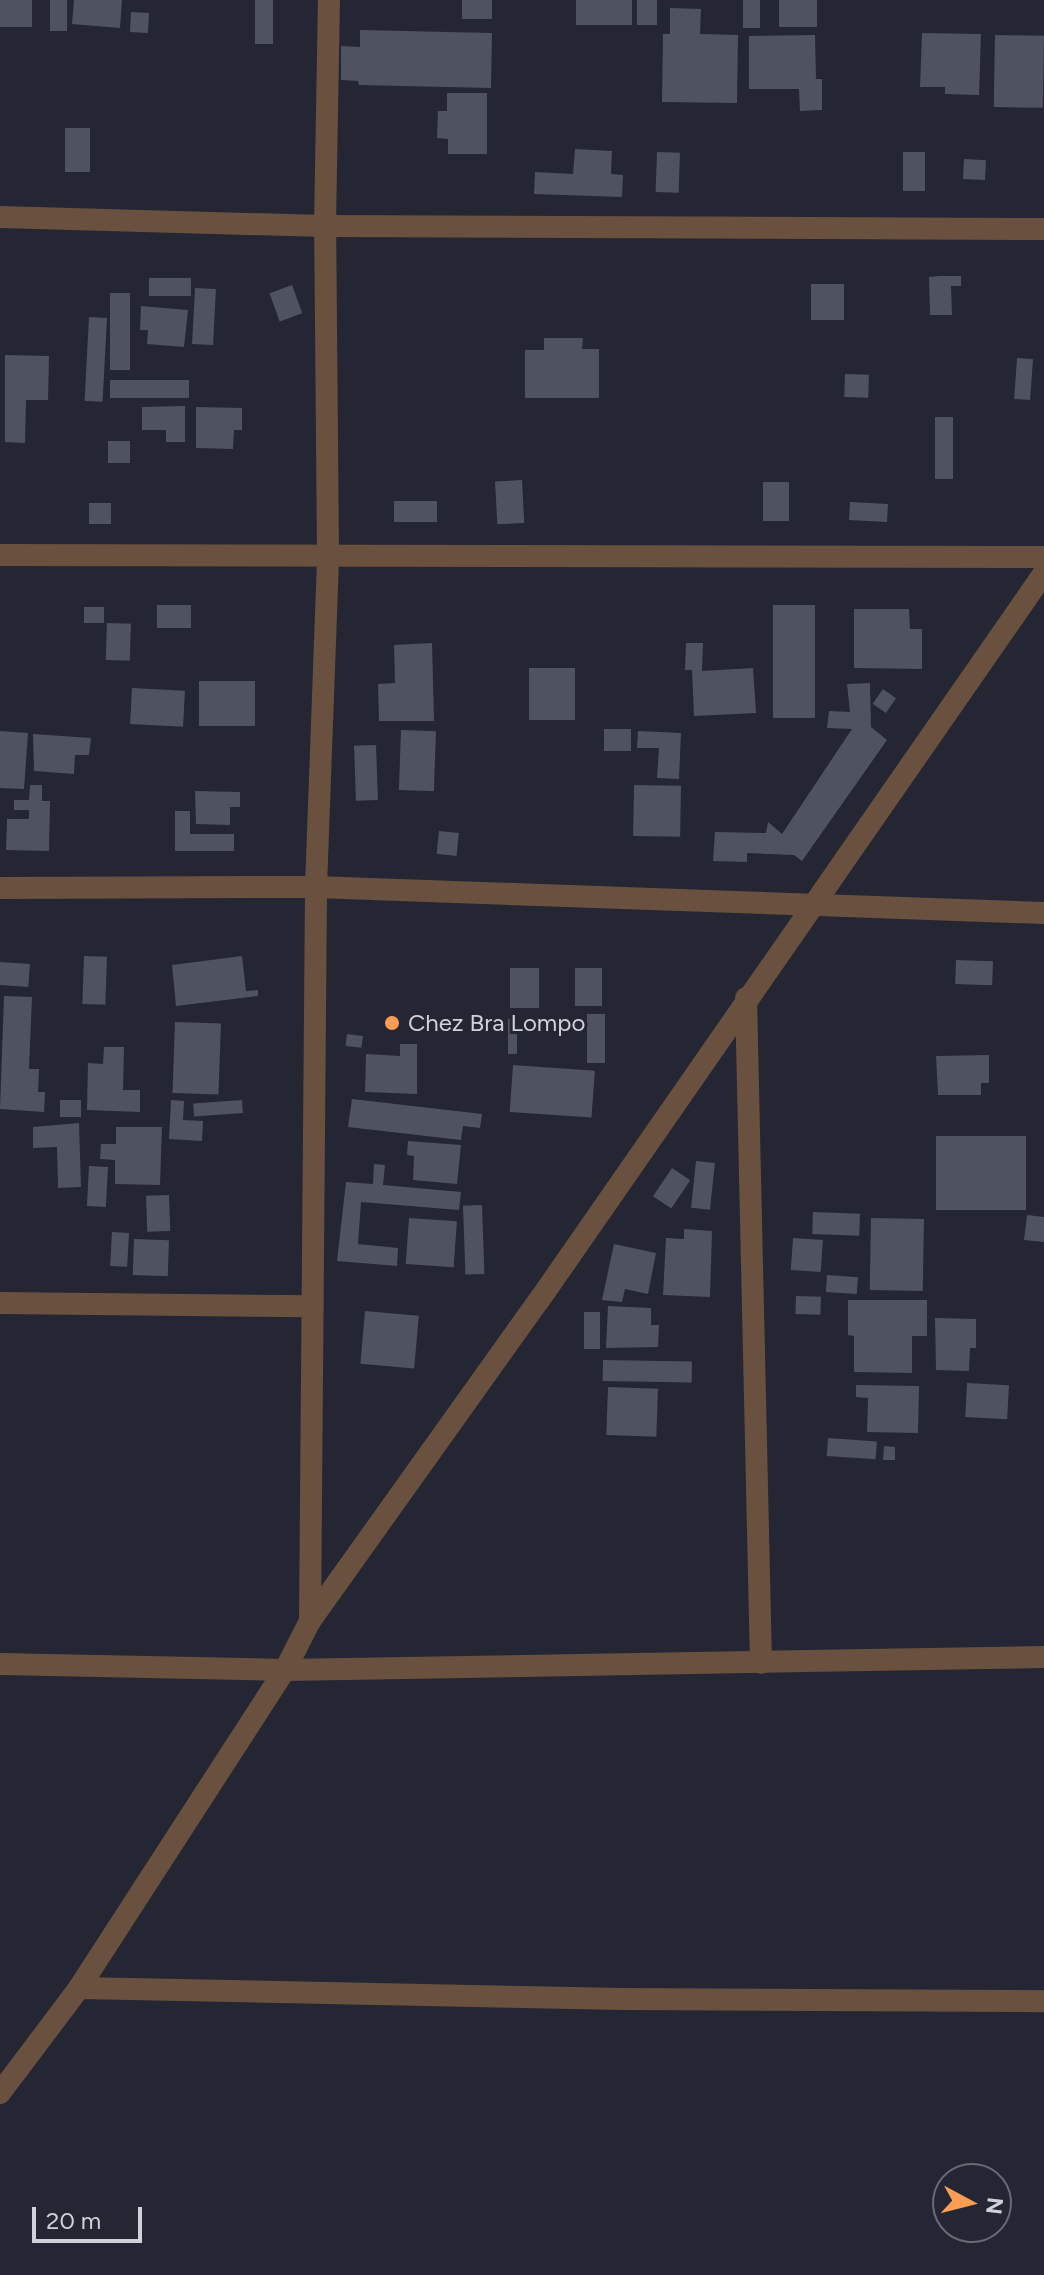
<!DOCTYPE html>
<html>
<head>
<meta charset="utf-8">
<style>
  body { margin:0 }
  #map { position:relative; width:1044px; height:2275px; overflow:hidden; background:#242633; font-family:Figtree,sans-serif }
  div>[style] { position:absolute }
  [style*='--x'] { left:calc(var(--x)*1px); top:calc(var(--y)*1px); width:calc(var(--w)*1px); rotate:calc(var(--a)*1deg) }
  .building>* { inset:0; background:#4f5261; transform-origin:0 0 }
  .minor>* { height:22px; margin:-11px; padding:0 11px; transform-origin:11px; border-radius:11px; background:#6a503e }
  .dots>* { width:22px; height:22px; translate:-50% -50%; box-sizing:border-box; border:4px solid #242633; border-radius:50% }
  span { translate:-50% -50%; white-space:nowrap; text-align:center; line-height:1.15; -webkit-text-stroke:6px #242633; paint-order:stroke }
  .poi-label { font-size:24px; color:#d0d2da }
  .left { translate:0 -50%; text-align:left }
  .north { position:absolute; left:932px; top:2163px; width:80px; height:80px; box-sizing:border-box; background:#242633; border:2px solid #696b76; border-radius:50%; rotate:97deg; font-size:22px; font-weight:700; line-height:32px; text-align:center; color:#d0d2da }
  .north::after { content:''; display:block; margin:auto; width:28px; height:36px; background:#fd9d54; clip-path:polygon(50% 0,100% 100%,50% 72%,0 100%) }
  .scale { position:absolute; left:32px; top:2207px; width:110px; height:36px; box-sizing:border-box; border:4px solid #d0d2da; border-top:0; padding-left:10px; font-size:24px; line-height:28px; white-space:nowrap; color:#d0d2da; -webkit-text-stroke:6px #242633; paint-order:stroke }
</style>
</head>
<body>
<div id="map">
  <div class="building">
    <i style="left:0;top:0;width:32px;height:27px"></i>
    <i style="left:50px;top:0;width:17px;height:31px"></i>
    <i style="clip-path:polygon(74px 0,122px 0,120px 28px,72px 24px)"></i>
    <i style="left:255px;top:0;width:18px;height:44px"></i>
    <i style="left:462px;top:0;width:30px;height:19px"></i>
    <i style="left:576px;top:0;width:56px;height:25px"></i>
    <i style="left:637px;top:0;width:20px;height:25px"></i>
    <i style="left:743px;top:0;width:17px;height:28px"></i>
    <i style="left:779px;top:0;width:38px;height:27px"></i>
    <i style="clip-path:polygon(670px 8px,701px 9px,700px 34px,738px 35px,737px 103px,662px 102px,663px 34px,670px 34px)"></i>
    <i style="left:131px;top:12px;width:18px;height:20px;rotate:3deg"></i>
    <i style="clip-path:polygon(360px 30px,492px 33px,491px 88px,359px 85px,358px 81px,341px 80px,341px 46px,360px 47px)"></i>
    <i style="clip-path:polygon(922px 33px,981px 34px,979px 95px,945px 94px,945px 87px,920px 87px)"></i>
    <i style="clip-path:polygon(815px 35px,816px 79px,822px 79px,822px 110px,800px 111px,799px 89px,749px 89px,749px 36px)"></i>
    <i style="left:995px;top:35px;width:49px;height:72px;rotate:1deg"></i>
    <i style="clip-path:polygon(447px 93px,487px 93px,487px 154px,448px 154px,448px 139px,437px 138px,438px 111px,447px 111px)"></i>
    <i style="left:65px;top:128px;width:25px;height:44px"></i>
    <i style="clip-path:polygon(575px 149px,612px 151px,611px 174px,623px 175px,622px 197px,534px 194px,535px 172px,573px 174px)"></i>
    <i style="left:657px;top:152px;width:23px;height:40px;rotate:2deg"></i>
    <i style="left:925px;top:152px;width:39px;height:22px;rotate:90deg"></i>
    <i style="left:964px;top:159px;width:22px;height:20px;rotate:3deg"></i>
    <i style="clip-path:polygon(939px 276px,961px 276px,961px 286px,951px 286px,952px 315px,930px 315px,929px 277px)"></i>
    <i style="left:149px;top:278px;width:42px;height:18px"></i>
    <i style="left:844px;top:284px;width:36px;height:33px;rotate:90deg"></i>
    <i style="left:292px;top:285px;width:30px;height:24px;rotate:70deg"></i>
    <i style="left:195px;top:288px;width:21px;height:56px;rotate:3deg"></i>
    <i style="left:110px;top:293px;width:20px;height:77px"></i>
    <i style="clip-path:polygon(141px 306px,188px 310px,184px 347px,147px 344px,148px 330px,140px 330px)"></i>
    <i style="left:89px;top:317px;width:18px;height:84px;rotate:3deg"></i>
    <i style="clip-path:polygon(544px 338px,583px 338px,582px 349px,599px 349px,599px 398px,525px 398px,525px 350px,544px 350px)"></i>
    <i style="clip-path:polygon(5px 355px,49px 356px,48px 400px,26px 400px,25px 443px,5px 442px)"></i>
    <i style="left:1017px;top:358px;width:16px;height:41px;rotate:4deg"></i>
    <i style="left:845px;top:374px;width:24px;height:23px;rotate:2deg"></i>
    <i style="left:110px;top:380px;width:79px;height:18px"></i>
    <i style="clip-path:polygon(185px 406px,185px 442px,166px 442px,166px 430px,142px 430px,142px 407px)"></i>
    <i style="clip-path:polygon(196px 407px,242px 408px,242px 430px,234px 430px,233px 449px,196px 448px)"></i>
    <i style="left:935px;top:417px;width:18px;height:62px"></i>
    <i style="left:108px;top:441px;width:22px;height:22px"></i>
    <i style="left:522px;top:480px;width:43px;height:27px;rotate:87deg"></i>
    <i style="left:763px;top:482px;width:26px;height:39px"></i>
    <i style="left:437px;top:501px;width:21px;height:43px;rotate:90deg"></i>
    <i style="left:850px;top:502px;width:38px;height:18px;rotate:3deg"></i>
    <i style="left:111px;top:503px;width:21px;height:22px;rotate:90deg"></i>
    <i style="left:157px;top:605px;width:34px;height:23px"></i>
    <i style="left:773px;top:605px;width:42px;height:113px"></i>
    <i style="left:104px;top:607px;width:16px;height:20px;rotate:90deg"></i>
    <i style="clip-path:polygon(854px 609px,909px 609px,910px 629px,922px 629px,922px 669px,854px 668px)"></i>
    <i style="left:107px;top:623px;width:24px;height:37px;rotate:2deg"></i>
    <i style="clip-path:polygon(432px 643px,434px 721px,379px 721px,378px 684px,395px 683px,394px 645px)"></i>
    <i style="clip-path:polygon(686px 643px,703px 643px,702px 671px,753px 668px,756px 713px,694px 716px,692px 670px,685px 670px)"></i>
    <i style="left:529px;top:668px;width:46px;height:52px"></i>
    <i style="left:199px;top:681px;width:56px;height:45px"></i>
    <i style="clip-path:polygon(870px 683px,871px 727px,887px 740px,802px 861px,794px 855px,747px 853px,747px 862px,713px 861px,715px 832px,766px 833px,768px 822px,782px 834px,852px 729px,827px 728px,829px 711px,850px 712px,847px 684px)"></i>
    <i style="left:132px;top:688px;width:53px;height:36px;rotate:3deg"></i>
    <i style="left:883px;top:689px;width:16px;height:18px;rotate:35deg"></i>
    <i style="left:604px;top:729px;width:27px;height:22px"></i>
    <i style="left:401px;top:730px;width:35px;height:60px;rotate:2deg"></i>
    <i style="clip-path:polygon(0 731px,28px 733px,24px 789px,0 788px)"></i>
    <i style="clip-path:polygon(638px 731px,681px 733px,679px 779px,657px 778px,659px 748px,637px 748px)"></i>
    <i style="clip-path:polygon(33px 734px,91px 738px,89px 755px,75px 755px,74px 774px,34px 771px)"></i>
    <i style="left:376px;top:745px;width:55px;height:22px;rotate:88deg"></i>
    <i style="clip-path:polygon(30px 785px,42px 785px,42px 801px,50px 801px,49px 851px,6px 850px,7px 819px,29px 819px,29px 810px,14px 810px,14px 800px,29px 800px)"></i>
    <i style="left:634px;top:785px;width:47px;height:51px;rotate:1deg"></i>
    <i style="clip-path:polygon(195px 791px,240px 792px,240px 807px,230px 807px,230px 825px,196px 824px)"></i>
    <i style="clip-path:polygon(175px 811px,190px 811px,190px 834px,234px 834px,234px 851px,175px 851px)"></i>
    <i style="left:439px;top:831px;width:20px;height:23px;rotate:6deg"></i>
    <i style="left:84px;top:956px;width:23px;height:48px;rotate:2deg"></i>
    <i style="clip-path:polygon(242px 956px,246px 991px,258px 990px,258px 996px,176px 1006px,172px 965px)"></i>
    <i style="left:956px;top:960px;width:37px;height:24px;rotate:2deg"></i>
    <i style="left:0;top:962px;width:30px;height:23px;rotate:4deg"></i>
    <i style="left:510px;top:968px;width:29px;height:40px"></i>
    <i style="left:575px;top:968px;width:27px;height:38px"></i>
    <i style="clip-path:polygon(4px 996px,32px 997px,29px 1069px,39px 1069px,38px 1092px,45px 1092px,44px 1112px,0 1109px)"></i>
    <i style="left:605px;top:1014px;width:49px;height:18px;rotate:90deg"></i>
    <i style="left:508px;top:1019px;width:9px;height:35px"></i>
    <i style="left:175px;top:1022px;width:46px;height:71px;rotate:2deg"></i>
    <i style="left:347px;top:1034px;width:16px;height:12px;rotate:7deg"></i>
    <i style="clip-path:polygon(400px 1044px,417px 1044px,417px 1094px,365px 1092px,366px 1054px,400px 1056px)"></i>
    <i style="clip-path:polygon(104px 1047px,124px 1047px,123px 1090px,140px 1090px,140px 1112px,87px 1110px,88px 1063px,103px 1064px)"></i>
    <i style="clip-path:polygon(989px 1055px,989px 1083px,981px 1083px,981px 1095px,938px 1095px,936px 1056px)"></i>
    <i style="left:513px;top:1065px;width:82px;height:47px;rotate:4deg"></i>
    <i style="clip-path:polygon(352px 1099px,482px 1114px,480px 1128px,463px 1126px,461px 1140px,348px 1127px)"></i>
    <i style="left:60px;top:1100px;width:21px;height:17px"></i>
    <i style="clip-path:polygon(171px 1100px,184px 1101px,183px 1120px,203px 1121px,202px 1141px,169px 1139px)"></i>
    <i style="left:242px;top:1100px;width:13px;height:49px;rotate:86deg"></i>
    <i style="clip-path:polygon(79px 1123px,81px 1187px,58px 1188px,57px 1147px,33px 1148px,33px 1127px)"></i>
    <i style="clip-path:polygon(116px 1127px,162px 1127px,160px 1185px,115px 1184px,115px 1160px,100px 1159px,101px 1144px,116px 1144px)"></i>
    <i style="left:936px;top:1136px;width:90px;height:74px"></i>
    <i style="clip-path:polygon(408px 1141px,461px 1145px,457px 1184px,413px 1180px,414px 1156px,407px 1155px)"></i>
    <i style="left:696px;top:1161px;width:19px;height:47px;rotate:6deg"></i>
    <i style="clip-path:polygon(374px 1164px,385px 1165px,383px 1185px,461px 1192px,459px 1210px,361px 1202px,358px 1244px,398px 1248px,397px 1266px,337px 1261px,346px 1182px,373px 1184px)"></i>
    <i style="left:89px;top:1166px;width:19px;height:40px;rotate:3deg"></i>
    <i style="left:672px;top:1168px;width:22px;height:34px;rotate:34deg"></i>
    <i style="left:169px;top:1195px;width:36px;height:23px;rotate:88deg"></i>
    <i style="left:482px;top:1205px;width:69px;height:19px;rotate:88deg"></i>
    <i style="left:813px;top:1212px;width:47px;height:22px;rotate:2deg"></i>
    <i style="clip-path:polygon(1027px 1215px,1044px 1217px,1044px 1242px,1024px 1240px)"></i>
    <i style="left:409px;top:1218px;width:48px;height:46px;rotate:4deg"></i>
    <i style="left:871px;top:1218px;width:53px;height:72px;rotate:1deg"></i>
    <i style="clip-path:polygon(684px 1229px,712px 1231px,710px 1297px,663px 1295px,666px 1238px,684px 1239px)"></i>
    <i style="left:112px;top:1232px;width:17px;height:34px;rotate:3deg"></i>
    <i style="left:793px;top:1238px;width:30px;height:32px;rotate:4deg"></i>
    <i style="left:134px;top:1239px;width:35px;height:36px;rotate:2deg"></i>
    <i style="clip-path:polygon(614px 1244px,656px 1253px,648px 1294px,625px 1289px,622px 1302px,602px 1300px)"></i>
    <i style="left:827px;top:1275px;width:31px;height:17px;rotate:4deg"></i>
    <i style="left:796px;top:1296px;width:25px;height:18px;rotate:2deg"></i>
    <i style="clip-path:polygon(848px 1300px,927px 1300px,927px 1336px,912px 1336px,912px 1373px,854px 1372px,854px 1336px,848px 1335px)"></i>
    <i style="clip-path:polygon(608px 1306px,651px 1308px,651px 1325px,659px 1325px,658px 1347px,606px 1348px)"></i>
    <i style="left:365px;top:1311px;width:54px;height:53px;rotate:5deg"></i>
    <i style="left:584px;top:1312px;width:16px;height:37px"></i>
    <i style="clip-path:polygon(935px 1318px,976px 1319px,976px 1348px,970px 1348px,969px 1371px,936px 1370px)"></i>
    <i style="left:603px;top:1360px;width:89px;height:21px;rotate:1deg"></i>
    <i style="left:967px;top:1383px;width:42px;height:34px;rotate:3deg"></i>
    <i style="clip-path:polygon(856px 1385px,919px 1386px,918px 1433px,867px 1432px,868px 1398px,856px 1397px)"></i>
    <i style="left:608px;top:1387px;width:50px;height:48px;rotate:2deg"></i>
    <i style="left:828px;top:1438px;width:49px;height:18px;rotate:4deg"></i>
    <i style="clip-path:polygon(884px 1446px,895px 1447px,895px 1460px,883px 1460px)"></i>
  </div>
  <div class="minor">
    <i style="--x:0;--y:217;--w:325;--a:1.6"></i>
    <i style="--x:325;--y:226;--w:719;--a:0.24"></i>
    <i style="--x:0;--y:555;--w:1044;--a:0.11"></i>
    <i style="--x:0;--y:888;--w:316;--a:-0.2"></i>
    <i style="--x:316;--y:887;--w:728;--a:2.05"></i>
    <i style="--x:746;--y:998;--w:665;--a:88.71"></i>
    <i style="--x:0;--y:1303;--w:312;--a:0.6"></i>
    <i style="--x:310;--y:1621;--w:734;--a:-89.53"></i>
    <i style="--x:316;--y:887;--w:332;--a:-87.9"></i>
    <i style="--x:328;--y:555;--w:329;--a:-90.5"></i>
    <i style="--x:325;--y:226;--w:226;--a:-89"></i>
    <i style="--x:0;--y:1664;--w:285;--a:1.2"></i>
    <i style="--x:285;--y:1670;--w:759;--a:-0.98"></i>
    <i style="--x:79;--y:1988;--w:544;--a:1.16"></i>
    <i style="--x:623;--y:1999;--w:421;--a:0.3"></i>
    <i style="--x:0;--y:2093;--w:131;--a:-53"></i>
    <i style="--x:79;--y:1988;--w:379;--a:-57.1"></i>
    <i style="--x:285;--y:1670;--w:55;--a:-63"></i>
    <i style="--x:310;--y:1621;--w:396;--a:-54.5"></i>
    <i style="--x:540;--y:1299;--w:884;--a:-55.23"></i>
  </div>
  <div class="dots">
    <i style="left:392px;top:1023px;background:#fd9d54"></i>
  </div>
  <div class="poi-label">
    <span class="left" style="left:408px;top:1023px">Chez Bra Lompo</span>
  </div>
  <div class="north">N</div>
  <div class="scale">20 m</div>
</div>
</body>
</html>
